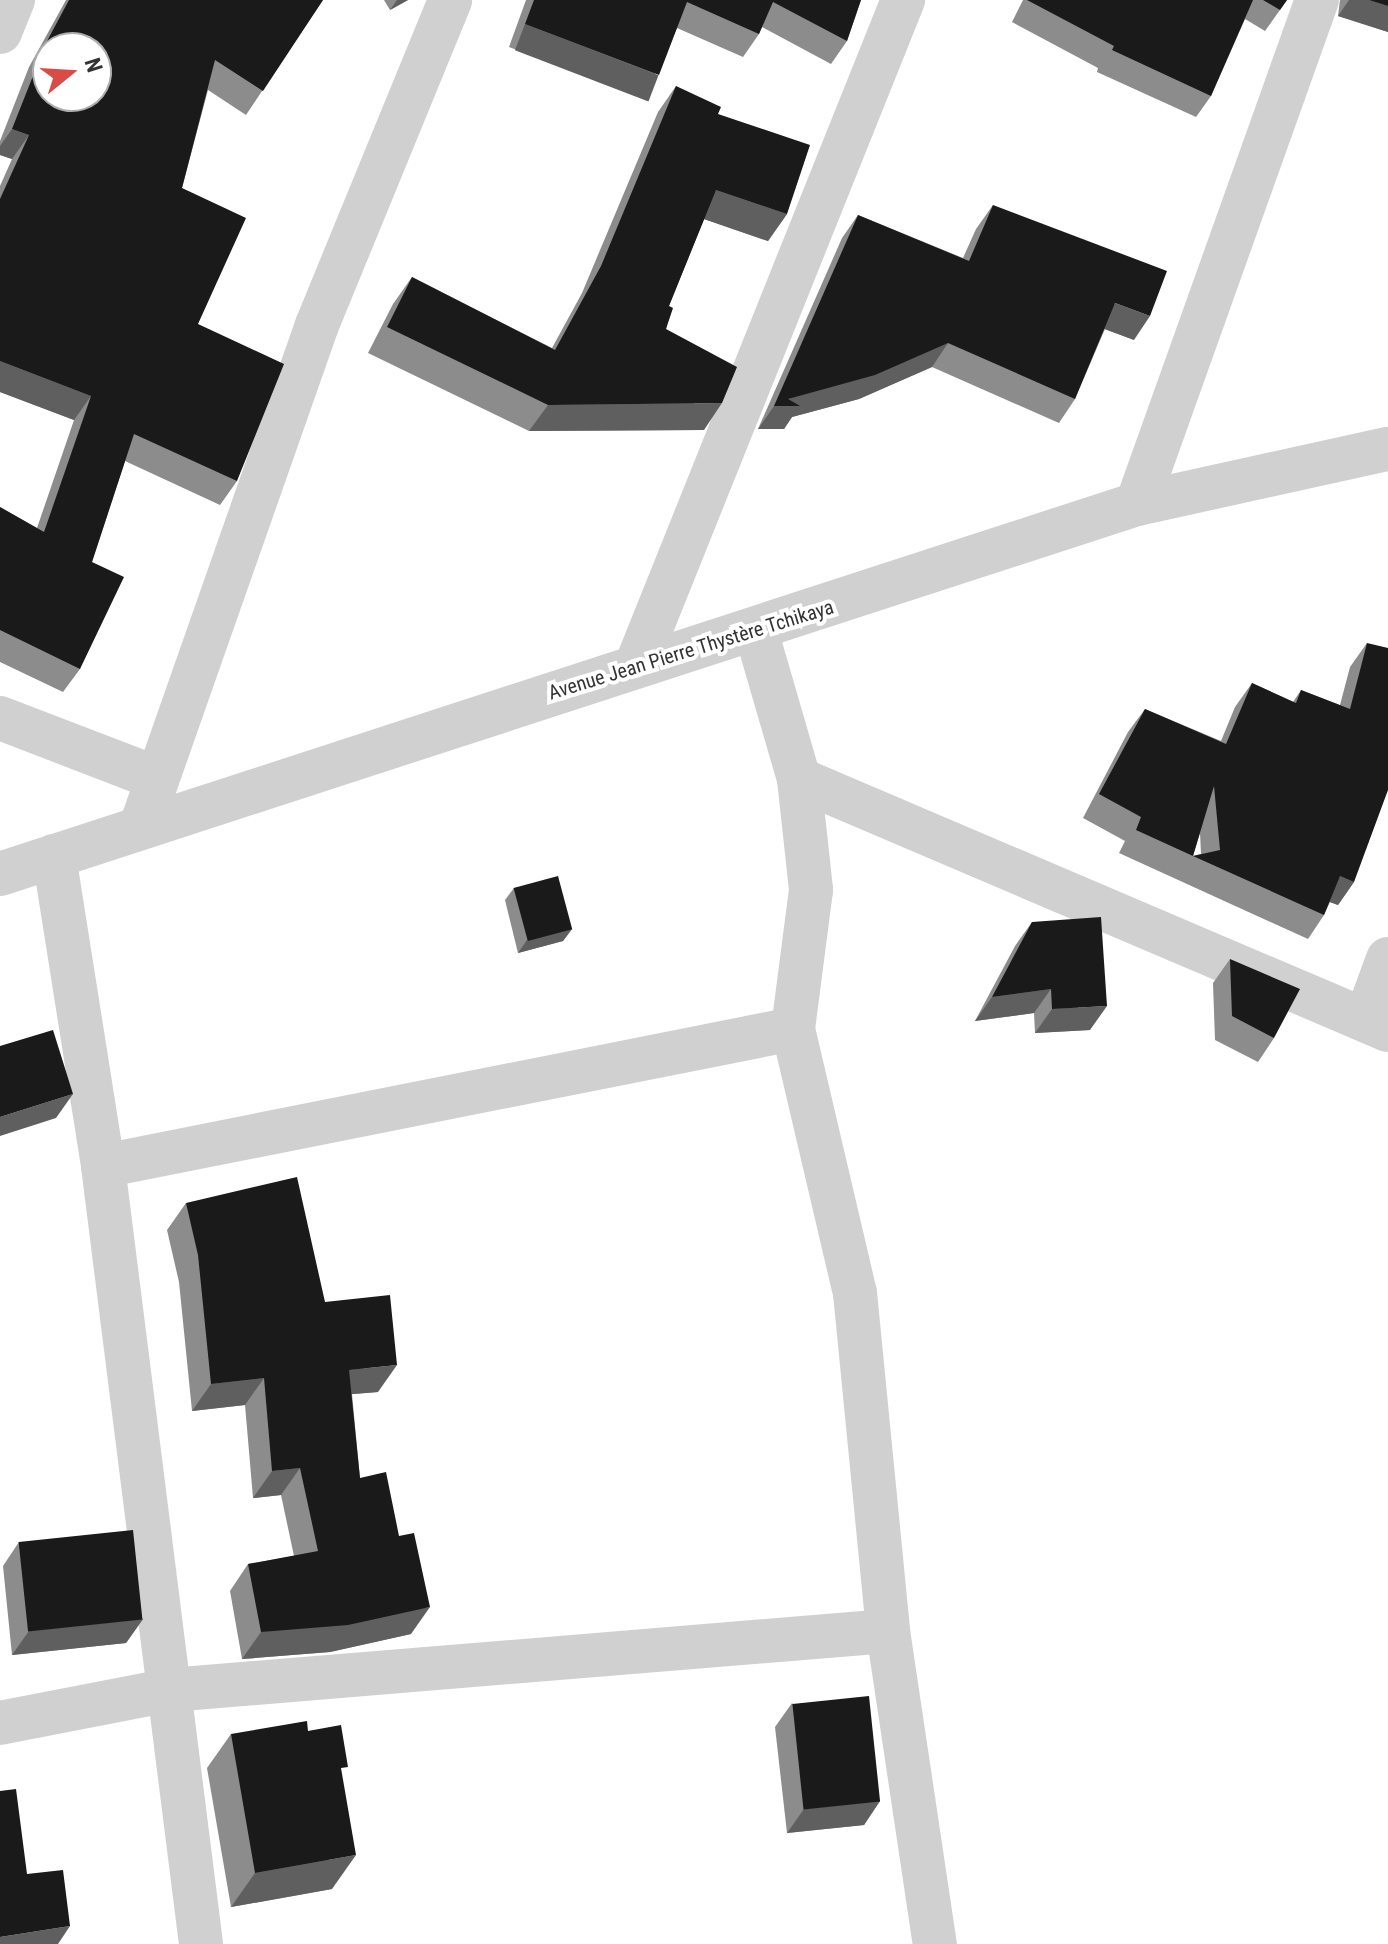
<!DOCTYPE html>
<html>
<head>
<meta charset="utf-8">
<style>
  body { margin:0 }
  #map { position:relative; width:1388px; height:1944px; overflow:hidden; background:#fff; font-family:"Roboto Condensed",sans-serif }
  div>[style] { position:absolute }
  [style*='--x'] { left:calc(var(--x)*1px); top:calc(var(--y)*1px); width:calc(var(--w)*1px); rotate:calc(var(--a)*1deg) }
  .minor>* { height:44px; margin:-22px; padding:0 22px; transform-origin:22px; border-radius:22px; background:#d0d0d0 }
  .wall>* { inset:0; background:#8c8c8c }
  .shaded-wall>* { inset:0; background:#5f5f5f; transform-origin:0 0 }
  .building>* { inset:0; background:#1a1a1a; transform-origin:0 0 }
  span { translate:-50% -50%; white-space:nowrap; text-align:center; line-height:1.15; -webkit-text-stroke:8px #fff; paint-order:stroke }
  .street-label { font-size:20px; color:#333 }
  .north { position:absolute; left:32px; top:32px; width:80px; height:80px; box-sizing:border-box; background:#fff; border:2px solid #adadad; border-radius:50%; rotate:72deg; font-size:22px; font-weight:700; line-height:32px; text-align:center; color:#333 }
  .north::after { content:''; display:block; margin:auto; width:28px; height:36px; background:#d94c45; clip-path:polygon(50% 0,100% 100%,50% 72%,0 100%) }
</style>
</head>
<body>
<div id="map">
  <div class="minor">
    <i style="--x:0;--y:32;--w:35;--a:-68"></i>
    <i style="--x:1137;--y:504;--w:535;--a:-70.35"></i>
    <i style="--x:756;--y:631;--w:154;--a:73.8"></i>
    <i style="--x:799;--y:779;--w:112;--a:83.8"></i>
    <i style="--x:811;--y:890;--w:140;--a:97.4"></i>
    <i style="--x:793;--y:1029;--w:271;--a:76.8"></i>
    <i style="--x:855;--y:1293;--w:340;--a:84.4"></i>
    <i style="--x:888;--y:1631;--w:317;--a:81.5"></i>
    <i style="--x:636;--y:666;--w:718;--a:-68.15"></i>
    <i style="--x:0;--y:718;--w:167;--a:21"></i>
    <i style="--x:799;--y:779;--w:640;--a:23.08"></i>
    <i style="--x:141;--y:826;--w:531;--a:-70.64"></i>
    <i style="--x:317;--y:325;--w:351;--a:-67.7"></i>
    <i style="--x:54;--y:856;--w:314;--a:81"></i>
    <i style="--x:103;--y:1166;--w:784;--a:82.82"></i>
    <i style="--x:0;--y:874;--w:1196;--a:-18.03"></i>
    <i style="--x:1137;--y:504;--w:257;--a:-12.4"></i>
    <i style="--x:1366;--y:1019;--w:64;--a:-69.9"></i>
    <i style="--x:103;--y:1166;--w:703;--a:-11.23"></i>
    <i style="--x:0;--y:1723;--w:173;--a:-11"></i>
    <i style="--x:170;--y:1690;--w:720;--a:-4.7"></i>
  </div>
  <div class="wall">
    <i style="clip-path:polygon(66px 0,323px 0,246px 115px,208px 90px,182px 188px,198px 324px,237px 481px,220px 505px,125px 461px,92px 562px,80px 669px,63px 692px,0 662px,0 507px,37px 528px,74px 420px,0 392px,0 186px,12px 159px,0 155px,0 141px,29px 67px)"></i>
    <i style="clip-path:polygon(384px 0,408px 0,390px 10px)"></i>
    <i style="clip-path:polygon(526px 0,861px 0,847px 41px,831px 64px,762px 27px,759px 34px,743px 57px,677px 28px,643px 98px,509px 47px)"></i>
    <i style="clip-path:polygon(1023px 0,1287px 0,1265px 31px,1245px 19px,1211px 96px,1196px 117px,1097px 72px,1098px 68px,1012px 22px)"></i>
    <i style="clip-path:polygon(1340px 0,1388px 0,1388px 32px,1338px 16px)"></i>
    <i style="clip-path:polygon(676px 86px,718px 114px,787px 214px,768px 241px,704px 219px,669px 306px,666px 329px,704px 430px,529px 431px,368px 353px,393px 304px,412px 277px,552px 348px,582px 293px,658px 112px)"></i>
    <i style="clip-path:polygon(993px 205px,1134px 340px,1105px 329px,1075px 399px,1059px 423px,932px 367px,859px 399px,792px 417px,784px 429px,758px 429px,842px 238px,858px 215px,963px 258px,976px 229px)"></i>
    <i style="clip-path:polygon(1367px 643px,1354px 882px,1338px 905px,1330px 902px,1324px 915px,1308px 939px,1176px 879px,1193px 856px,1201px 854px,1200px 833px,1193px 856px,1176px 879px,1119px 853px,1125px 841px,1083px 818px,1128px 732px,1145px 709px,1221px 741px,1235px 707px,1252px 683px,1293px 702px,1301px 690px,1340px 705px,1350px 667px)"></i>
    <i style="clip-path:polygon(514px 888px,572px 929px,563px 941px,518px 953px,505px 900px)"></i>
    <i style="clip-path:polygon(1032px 922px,1090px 1030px,1035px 1033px,1034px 1013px,975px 1021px,1015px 946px)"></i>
    <i style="clip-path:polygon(1230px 959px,1274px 1038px,1258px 1062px,1215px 1040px,1213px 983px)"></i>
    <i style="clip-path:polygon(186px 1203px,325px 1302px,378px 1392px,352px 1394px,360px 1478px,411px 1634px,330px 1652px,242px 1659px,230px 1591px,248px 1564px,294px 1556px,281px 1495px,253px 1498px,245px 1405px,192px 1411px,179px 1282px,167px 1230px)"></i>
    <i style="clip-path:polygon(19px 1542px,143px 1619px,126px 1643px,12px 1655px,3px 1566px)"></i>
    <i style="clip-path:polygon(792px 1703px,880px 1801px,864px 1825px,787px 1833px,775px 1727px)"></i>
    <i style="clip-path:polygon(308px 1731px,332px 1889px,231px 1907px,207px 1768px,231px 1734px)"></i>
  </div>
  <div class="shaded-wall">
    <i style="clip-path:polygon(397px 0,408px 0,390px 10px)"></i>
    <i style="clip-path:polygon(1349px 0,1369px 0,1388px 6px,1388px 32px,1338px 16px)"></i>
    <i style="left:525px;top:24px;width:143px;height:28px;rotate:21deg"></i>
    <i style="clip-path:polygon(12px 129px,29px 135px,12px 159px,0 155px,0 146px)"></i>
    <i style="clip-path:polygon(716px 190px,787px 214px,768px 241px,698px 217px)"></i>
    <i style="clip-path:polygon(1115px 303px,1150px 316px,1134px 340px,1099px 327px)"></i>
    <i style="clip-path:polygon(948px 343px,932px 367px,859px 399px,792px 417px,784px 429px,758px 429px,774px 406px,788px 399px)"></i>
    <i style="clip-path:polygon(0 361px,91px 396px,74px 420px,0 392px)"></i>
    <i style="clip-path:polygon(722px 403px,704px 430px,529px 431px,548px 405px)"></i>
    <i style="clip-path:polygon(1340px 876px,1354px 882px,1338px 905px,1324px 900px)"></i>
    <i style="clip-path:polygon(572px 929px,563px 941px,518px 953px,527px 940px)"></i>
    <i style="clip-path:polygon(1051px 989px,1034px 1013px,975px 1021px,992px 997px)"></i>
    <i style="clip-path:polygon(1107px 1006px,1090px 1030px,1035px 1033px,1052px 1009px)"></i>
    <i style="clip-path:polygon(73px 1094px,56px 1118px,0 1136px,0 1117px)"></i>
    <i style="clip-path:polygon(397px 1365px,378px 1392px,330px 1396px,349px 1370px)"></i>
    <i style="clip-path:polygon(264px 1378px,245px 1405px,192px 1411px,211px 1384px)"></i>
    <i style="clip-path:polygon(300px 1468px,281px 1495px,253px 1498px,272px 1471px)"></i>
    <i style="clip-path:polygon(430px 1607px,411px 1634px,330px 1652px,242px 1659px,261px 1632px)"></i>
    <i style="clip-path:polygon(143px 1619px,126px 1643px,12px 1655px,29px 1631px)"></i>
    <i style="clip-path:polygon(880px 1801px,864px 1825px,787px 1833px,804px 1809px)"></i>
    <i style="clip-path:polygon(356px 1855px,332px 1889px,231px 1907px,255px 1873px)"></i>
    <i style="clip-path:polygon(70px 1926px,58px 1944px,0 1944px,0 1937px)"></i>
  </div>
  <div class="building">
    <i style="clip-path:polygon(evenodd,69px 0,323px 0,263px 91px,215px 60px,182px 188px,246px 218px,198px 324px,284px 364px,237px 481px,134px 434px,92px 562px,124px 577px,80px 669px,0 630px,0 507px,44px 532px,91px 396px,0 361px,0 199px,29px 135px,12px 129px,46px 43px,69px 0,48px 48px,96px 48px,96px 96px,48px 96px,48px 48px)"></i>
    <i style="clip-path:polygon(534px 0,861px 0,847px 41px,773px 2px,759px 34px,687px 2px,659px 75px,525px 24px)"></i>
    <i style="clip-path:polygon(1027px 0,1253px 0,1211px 96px,1112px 50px,1114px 46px)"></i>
    <i style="clip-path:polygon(1263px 0,1287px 0,1280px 10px)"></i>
    <i style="clip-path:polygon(1369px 0,1388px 0,1388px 6px)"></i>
    <i style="clip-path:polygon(676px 86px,721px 107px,718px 114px,810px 145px,787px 214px,716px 190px,669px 306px,673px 308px,666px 329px,737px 367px,722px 403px,548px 405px,387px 327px,412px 277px,555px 350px,601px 266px)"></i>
    <i style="clip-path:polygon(993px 205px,1167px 271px,1150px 316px,1115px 303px,1075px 399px,948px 343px,875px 375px,788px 399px,800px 406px,774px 406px,858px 215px,969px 261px)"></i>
    <i style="clip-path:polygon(1367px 643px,1388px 648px,1388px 790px,1354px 882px,1340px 876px,1324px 915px,1193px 856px,1220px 850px,1214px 786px,1193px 856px,1136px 830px,1141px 817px,1099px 794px,1145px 709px,1226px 744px,1252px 683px,1296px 703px,1301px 690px,1350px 709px)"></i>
    <i style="left:558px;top:876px;width:55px;height:46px;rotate:75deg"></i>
    <i style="clip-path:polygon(1101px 917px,1107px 1006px,1052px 1009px,1051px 989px,992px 997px,1032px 922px)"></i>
    <i style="clip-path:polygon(1230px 959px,1300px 989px,1274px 1038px,1232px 1016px)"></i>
    <i style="clip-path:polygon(53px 1030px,73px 1094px,0 1117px,0 1046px)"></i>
    <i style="clip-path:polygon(297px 1177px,325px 1302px,390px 1295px,397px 1365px,349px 1370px,360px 1478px,386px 1472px,399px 1536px,414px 1533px,430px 1607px,348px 1625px,261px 1632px,248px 1564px,318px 1551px,300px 1468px,272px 1471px,264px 1378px,211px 1384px,198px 1255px,186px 1203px)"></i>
    <i style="left:133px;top:1530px;width:90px;height:115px;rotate:84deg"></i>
    <i style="left:869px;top:1696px;width:106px;height:77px;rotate:84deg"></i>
    <i style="clip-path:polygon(307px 1721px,308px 1731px,341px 1725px,348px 1767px,341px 1768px,356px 1855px,255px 1873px,231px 1734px)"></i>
    <i style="clip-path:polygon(16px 1789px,27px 1874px,63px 1870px,70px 1926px,0 1937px,0 1791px)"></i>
  </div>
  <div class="street-label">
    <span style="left:691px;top:650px;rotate:-17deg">Avenue Jean Pierre Thystère Tchikaya</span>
  </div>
  <div class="north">N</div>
</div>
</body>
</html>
